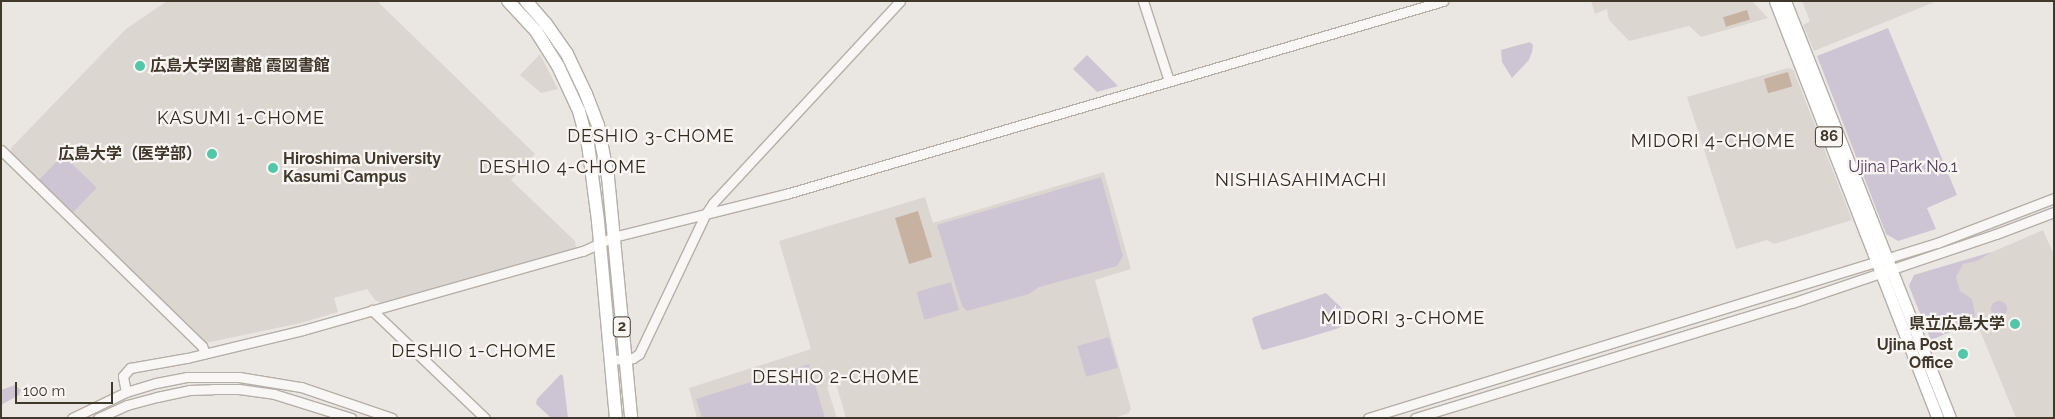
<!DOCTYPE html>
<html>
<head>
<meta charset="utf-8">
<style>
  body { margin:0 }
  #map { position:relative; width:2055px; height:419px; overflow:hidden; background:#eae7e3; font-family:Raleway,"Noto Sans JP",sans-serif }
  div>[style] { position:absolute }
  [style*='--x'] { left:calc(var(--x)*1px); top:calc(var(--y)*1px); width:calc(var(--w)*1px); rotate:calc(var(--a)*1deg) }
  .built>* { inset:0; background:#dcd6d1 }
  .green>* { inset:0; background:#cec5d4; transform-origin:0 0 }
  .round { border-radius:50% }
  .water>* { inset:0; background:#c7b1a1; transform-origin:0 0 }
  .roads { filter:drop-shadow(1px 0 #b4afa8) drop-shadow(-1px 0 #b4afa8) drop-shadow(0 1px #b4afa8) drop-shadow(0 -1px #b4afa8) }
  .tertiary>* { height:9px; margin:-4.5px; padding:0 4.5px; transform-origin:4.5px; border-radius:4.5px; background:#f9f7f6 }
  .primary>* { height:11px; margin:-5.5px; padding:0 5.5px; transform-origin:5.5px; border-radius:5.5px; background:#fff }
  .trunk>* { height:12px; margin:-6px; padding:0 6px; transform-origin:6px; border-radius:6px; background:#fff }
  .dots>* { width:14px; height:14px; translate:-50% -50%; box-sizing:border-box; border:2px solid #f8f5f3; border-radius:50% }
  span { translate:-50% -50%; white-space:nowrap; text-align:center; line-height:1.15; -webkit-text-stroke:4.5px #f8f5f3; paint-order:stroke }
  .shield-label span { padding:1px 4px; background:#f8f5f3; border:1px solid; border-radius:4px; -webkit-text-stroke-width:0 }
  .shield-label { font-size:15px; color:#41382c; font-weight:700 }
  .poi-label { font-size:16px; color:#41382c; font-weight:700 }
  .left { translate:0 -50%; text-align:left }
  .right { translate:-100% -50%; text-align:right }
  .park-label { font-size:16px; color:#523a5c }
  .neighbourhood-label { font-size:18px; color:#322a1e; letter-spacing:1px }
  .frame { position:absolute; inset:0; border:2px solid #41382c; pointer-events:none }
  .scale { position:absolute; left:15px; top:382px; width:98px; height:22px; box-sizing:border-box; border:2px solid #41382c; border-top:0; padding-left:6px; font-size:15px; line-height:18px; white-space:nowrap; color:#41382c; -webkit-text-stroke:4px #f8f5f3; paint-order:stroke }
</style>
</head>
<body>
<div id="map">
  <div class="built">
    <i style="clip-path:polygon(167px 1px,377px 1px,535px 154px,511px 180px,575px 241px,576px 248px,381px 303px,375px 300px,367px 289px,334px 298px,338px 312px,301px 323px,205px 343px,11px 156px,11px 148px,126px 29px)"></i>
    <i style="clip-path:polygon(1591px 1px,1752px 1px,1768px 18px,1701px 37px,1689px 26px,1629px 41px,1609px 20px,1607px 9px,1595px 14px)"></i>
    <i style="clip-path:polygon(1802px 1px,1937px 1px,1814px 51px,1803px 25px,1810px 21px)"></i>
    <i style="clip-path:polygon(540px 54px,558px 89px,541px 93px,520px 75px)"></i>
    <i style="clip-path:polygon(1788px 68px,1793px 69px,1852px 220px,1774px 244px,1767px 240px,1736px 249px,1687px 97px)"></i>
    <i style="clip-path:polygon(1104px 172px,1131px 269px,1095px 280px,1131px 409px,1129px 413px,1114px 418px,846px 418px,836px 384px,827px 387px,837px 418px,697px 418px,689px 388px,811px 349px,779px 241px,925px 197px,933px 223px)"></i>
    <i style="clip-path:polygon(2043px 230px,2054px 255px,2054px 418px,2016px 418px,1976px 321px,1931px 340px,1909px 286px,1914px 275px,1992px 252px)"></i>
  </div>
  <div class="green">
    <i style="clip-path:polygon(1888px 28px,1957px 195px,1927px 208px,1936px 229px,1898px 241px,1886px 234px,1817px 56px)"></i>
    <i style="clip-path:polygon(1530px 42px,1533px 45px,1532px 52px,1529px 60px,1512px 78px,1502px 62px,1501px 50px)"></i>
    <i style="clip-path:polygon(1087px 55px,1118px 86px,1097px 92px,1073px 69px)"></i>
    <i style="left:63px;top:155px;width:47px;height:35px;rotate:44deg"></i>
    <i style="clip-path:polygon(1101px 177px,1123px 256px,1117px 266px,1039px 287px,1029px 294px,967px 311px,962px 306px,937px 225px)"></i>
    <i style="clip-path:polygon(1992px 252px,1977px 261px,1963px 264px,1956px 277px,1960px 291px,1972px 299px,1976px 321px,1931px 340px,1909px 286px,1914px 275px)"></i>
    <i style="left:951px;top:282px;width:29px;height:36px;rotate:74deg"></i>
    <i style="clip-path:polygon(1326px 293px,1351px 317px,1347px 324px,1336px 329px,1303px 339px,1263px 350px,1261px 348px,1252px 319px,1254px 317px)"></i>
    <i class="round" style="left:1991px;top:301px;width:16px;height:16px"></i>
    <i style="left:1109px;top:337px;width:32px;height:33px;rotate:74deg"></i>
    <i style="clip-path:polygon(809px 364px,825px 418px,702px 418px,696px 399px)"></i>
    <i style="clip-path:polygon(561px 374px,563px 376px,568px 418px,551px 418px,536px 404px,537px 399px)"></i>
    <i style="clip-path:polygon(15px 385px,21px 390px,19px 395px,1px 405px,1px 390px)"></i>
  </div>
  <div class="water">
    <i style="left:1747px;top:10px;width:10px;height:25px;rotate:73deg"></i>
    <i style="left:1788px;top:72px;width:15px;height:25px;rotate:74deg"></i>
    <i style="left:918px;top:211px;width:48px;height:24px;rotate:73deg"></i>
  </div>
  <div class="roads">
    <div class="tertiary">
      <i style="--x:1143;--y:1;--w:84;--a:72"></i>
      <i style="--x:1;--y:150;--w:281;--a:44.3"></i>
      <i style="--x:202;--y:346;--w:8;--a:67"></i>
      <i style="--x:372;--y:310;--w:156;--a:43.7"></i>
      <i style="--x:612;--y:360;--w:21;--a:-5"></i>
      <i style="--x:633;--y:358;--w:7;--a:-34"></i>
      <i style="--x:639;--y:354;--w:154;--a:-64.6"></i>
      <i style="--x:705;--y:215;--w:14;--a:-56"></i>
      <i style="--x:713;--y:203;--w:275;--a:-47.2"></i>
      <i style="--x:126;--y:392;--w:16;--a:-101"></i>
      <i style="--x:123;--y:376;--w:11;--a:-49"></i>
      <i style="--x:130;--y:368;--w:58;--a:-10"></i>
      <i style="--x:187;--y:358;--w:119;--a:-13.6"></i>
      <i style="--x:303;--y:330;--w:291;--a:-15.8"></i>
      <i style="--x:583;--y:251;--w:33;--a:-25"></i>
      <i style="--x:613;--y:237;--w:178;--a:-14"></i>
      <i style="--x:786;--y:194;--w:685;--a:-16.37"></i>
      <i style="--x:72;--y:418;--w:60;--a:-25.7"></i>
      <i style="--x:126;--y:392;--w:31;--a:-17"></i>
      <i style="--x:156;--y:383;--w:32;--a:-11"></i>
      <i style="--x:187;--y:377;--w:52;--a:0"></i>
      <i style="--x:239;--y:377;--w:63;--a:9.2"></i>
      <i style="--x:301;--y:387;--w:96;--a:18.8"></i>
      <i style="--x:98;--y:418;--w:32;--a:-24"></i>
      <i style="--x:127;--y:405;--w:31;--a:-15"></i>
      <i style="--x:157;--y:397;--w:33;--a:-12"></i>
      <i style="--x:189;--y:390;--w:24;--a:-2"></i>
      <i style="--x:213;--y:389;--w:26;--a:0"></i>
      <i style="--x:239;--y:389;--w:35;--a:8"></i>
      <i style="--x:274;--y:394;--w:81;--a:17.3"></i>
      <i style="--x:1368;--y:418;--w:595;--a:-17.1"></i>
      <i style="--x:1937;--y:243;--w:125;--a:-21"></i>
      <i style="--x:1415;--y:418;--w:394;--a:-17"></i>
      <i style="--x:1792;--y:303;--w:215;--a:-18.7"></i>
      <i style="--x:1996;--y:234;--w:62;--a:-20.8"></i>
    </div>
    <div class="primary">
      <i style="--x:1775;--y:1;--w:448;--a:68.7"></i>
      <i style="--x:1785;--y:1;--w:448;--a:68.4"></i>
    </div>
    <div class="trunk">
      <i style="--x:508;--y:1;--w:41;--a:47"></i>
      <i style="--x:536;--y:31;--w:41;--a:57.8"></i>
      <i style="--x:558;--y:66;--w:50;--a:65"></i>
      <i style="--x:579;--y:111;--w:34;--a:75"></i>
      <i style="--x:588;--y:144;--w:78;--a:82.6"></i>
      <i style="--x:598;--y:221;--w:198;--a:84.8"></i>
      <i style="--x:526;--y:1;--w:30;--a:49"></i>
      <i style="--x:546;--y:24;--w:37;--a:55"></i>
      <i style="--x:567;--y:54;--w:44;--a:64.6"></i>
      <i style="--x:586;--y:94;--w:34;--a:69"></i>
      <i style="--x:598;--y:126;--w:52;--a:78.9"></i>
      <i style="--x:608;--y:177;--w:242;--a:84.5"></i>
    </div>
  </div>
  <div class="dots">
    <i style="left:140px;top:66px;background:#52c6a9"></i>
    <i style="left:212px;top:154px;background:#52c6a9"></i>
    <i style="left:273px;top:168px;background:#52c6a9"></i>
    <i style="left:2015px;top:324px;background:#52c6a9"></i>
    <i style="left:1963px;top:354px;background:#52c6a9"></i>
  </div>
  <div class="shield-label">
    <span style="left:1829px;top:137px">86</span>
    <span style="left:622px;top:327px">2</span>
  </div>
  <div class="poi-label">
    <span class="left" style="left:150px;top:66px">広島大学図書館 霞図書館</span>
    <span class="right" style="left:202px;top:154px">広島大学（医学部）</span>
    <span class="left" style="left:283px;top:168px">Hiroshima University<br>Kasumi Campus</span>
    <span class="right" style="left:2005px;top:324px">県立広島大学</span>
    <span class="right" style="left:1953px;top:354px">Ujina Post<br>Office</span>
  </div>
  <div class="park-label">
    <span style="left:1903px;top:167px">Ujina Park No.1</span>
  </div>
  <div class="neighbourhood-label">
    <span style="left:241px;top:118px">KASUMI 1-CHOME</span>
    <span style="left:651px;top:136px">DESHIO 3-CHOME</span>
    <span style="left:1713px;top:141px">MIDORI 4-CHOME</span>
    <span style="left:563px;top:167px">DESHIO 4-CHOME</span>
    <span style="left:1301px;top:180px">NISHIASAHIMACHI</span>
    <span style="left:1403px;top:318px">MIDORI 3-CHOME</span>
    <span style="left:474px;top:351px">DESHIO 1-CHOME</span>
    <span style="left:836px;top:377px">DESHIO 2-CHOME</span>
  </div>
  <div class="frame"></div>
  <div class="scale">100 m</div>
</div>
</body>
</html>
